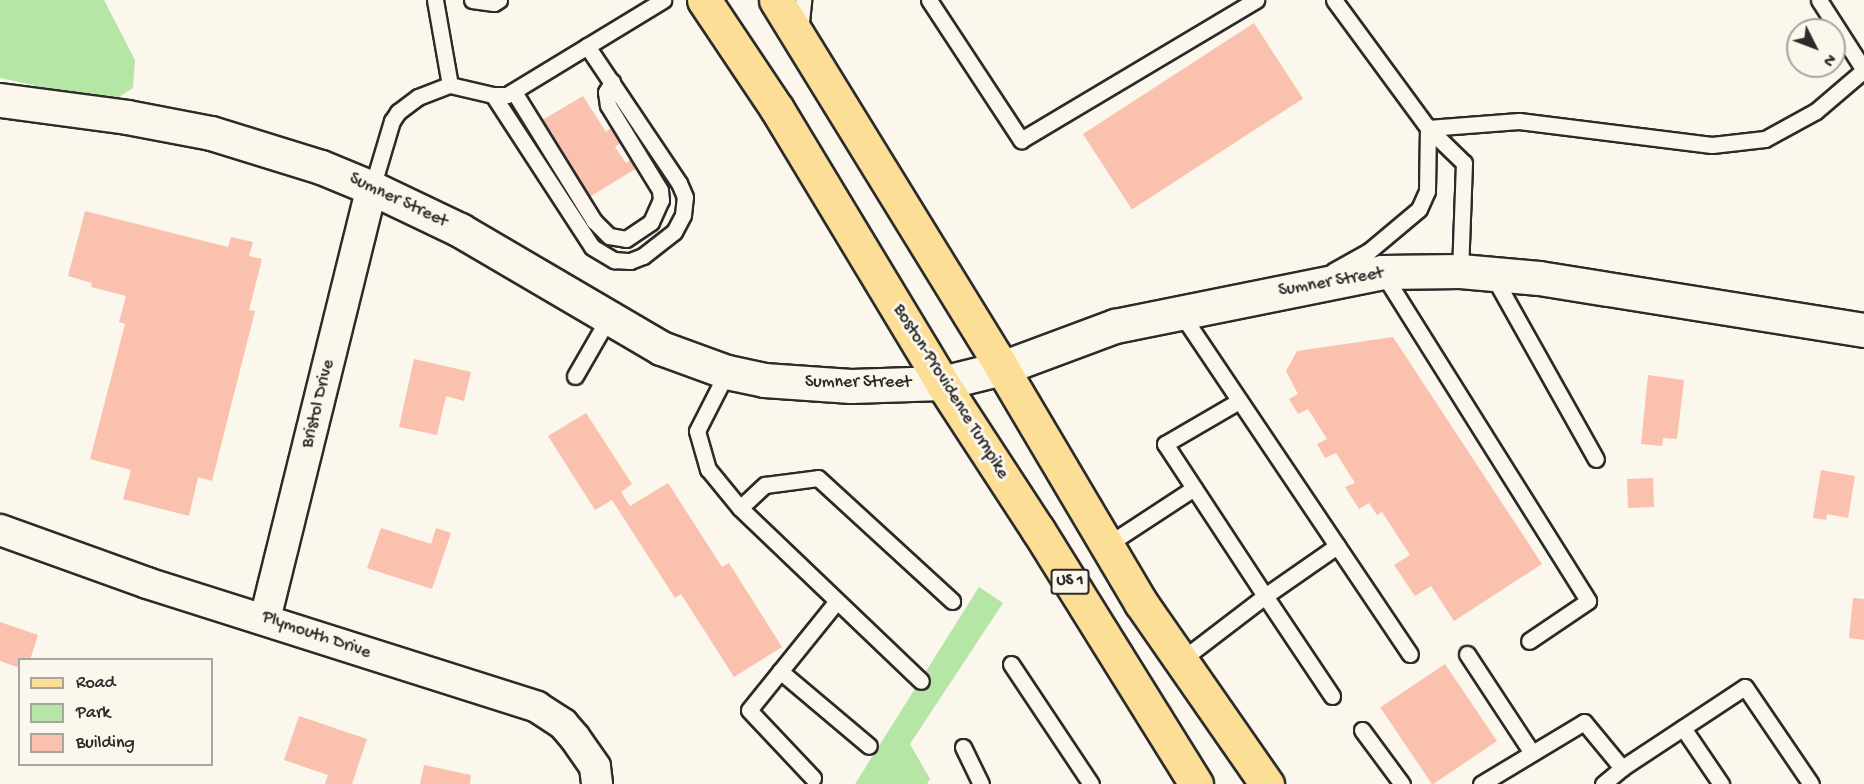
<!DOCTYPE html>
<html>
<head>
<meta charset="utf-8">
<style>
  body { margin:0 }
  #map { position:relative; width:1864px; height:784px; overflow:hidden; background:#fbf7ec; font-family:"Gochi Hand",sans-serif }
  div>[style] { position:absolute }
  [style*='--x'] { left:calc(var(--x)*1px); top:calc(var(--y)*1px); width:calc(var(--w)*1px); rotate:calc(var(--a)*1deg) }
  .green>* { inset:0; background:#b5e6a6 }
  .building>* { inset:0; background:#f9c1ae; transform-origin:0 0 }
  .roads { filter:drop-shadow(2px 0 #2b2b2b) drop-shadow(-2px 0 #2b2b2b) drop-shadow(0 2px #2b2b2b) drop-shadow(0 -2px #2b2b2b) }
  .service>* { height:15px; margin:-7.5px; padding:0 7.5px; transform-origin:7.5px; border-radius:7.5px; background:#fbf7ec }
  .minor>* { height:30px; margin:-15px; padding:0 15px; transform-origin:15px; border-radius:15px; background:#fbf7ec }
  .tertiary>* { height:33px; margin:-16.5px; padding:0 16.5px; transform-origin:16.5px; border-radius:16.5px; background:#fbf7ec }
  .secondary>* { height:33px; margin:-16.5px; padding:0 16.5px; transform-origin:16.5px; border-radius:16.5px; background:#fbf7ec }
  .primary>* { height:33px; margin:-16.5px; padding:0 16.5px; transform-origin:16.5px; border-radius:16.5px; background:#fdde96 }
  span { translate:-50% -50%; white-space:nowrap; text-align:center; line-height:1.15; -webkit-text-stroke:6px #fbf7ec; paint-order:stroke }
  .shield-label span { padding:2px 4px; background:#fbf7ec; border:2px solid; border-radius:4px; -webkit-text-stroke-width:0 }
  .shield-label { font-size:16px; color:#2b2b2b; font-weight:700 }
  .street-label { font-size:18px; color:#2b2b2b }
  .legend { position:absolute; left:18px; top:658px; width:195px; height:108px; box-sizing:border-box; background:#fbf7ec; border:2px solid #a8a59f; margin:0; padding:8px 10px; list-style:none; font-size:18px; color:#2b2b2b }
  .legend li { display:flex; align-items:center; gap:12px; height:30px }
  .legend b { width:30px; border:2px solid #a8a59f }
  .north { position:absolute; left:1786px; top:18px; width:60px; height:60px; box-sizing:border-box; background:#fbf7ec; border:2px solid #a8a59f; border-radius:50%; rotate:132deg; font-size:16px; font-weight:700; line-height:24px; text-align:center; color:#2b2b2b }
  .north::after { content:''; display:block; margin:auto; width:21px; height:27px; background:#2b2b2b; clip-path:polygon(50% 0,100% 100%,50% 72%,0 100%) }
</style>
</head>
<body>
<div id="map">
  <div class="green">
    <i style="clip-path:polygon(0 0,104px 0,135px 60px,133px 88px,111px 102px,0 78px)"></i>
    <i style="clip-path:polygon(979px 587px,1003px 603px,910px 744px,930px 779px,927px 784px,855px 784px)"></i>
  </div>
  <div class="building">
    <i style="left:1254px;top:23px;width:90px;height:204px;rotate:57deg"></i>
    <i style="clip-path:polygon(583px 96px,606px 132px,611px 128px,621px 143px,615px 147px,626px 163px,631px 159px,637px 168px,588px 198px,539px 122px)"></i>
    <i style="clip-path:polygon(85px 211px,228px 247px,231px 237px,253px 242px,249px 256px,262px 259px,249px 310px,255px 311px,212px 481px,198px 477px,189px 516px,123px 499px,131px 470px,90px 459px,125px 324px,119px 322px,126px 296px,91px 287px,92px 283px,68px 276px)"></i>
    <i style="clip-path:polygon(1393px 337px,1542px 564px,1454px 621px,1431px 586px,1415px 596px,1394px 565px,1410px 555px,1382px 512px,1377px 515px,1369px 503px,1359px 509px,1345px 487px,1355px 483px,1336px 453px,1325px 458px,1317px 444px,1327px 439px,1308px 409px,1298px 414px,1289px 399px,1298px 394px,1286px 371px,1297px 351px)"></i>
    <i style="clip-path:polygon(414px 359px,471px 372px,464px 401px,446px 396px,437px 435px,399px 427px)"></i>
    <i style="clip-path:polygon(1648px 375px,1684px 380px,1677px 439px,1663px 438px,1662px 446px,1641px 444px)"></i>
    <i style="clip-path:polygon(586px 413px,632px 484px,621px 492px,630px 506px,668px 483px,722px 567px,729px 563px,782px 647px,734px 677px,681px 594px,675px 598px,612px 500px,595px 510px,548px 436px)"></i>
    <i style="clip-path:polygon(1821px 470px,1855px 476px,1848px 518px,1827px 514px,1826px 520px,1813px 518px)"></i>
    <i style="left:1653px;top:478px;width:29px;height:26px;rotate:88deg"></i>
    <i style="clip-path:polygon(381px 528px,431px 544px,436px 528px,451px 533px,432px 589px,367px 568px)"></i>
    <i style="clip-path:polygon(1853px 598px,1864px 599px,1864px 640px,1849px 638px)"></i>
    <i style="clip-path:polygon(0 622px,38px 635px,30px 660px,20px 660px,20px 668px,0 661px)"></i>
    <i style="left:1445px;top:664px;width:93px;height:78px;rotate:56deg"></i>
    <i style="clip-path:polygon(299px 716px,367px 739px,352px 784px,325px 784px,328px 775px,284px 760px)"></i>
    <i style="clip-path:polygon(424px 765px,471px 775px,470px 784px,420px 784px)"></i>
  </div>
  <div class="roads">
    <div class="service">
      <i style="--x:435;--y:0;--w:86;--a:80"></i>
      <i style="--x:472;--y:0;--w:22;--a:8"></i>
      <i style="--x:494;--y:3;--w:6;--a:-31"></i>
      <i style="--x:929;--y:0;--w:168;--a:56.7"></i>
      <i style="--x:1021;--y:140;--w:274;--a:-30.8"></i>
      <i style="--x:1334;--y:0;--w:159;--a:53.7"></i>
      <i style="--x:1428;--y:128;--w:50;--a:44.2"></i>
      <i style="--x:1464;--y:163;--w:108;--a:92.1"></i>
      <i style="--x:1819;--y:0;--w:83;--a:57.3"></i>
      <i style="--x:800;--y:31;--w:31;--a:-84"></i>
      <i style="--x:514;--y:92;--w:152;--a:58.2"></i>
      <i style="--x:594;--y:221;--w:21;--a:45"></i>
      <i style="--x:609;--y:236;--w:17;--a:10"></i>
      <i style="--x:626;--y:239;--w:30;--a:-34"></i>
      <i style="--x:651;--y:222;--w:24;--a:-66"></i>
      <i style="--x:661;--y:200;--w:10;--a:-96"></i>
      <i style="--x:660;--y:190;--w:100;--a:-121.5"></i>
      <i style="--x:608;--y:105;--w:13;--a:-99"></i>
      <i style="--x:606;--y:92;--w:12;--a:-59"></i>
      <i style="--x:493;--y:95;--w:181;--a:56.9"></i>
      <i style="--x:592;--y:247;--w:26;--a:31"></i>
      <i style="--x:614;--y:260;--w:16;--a:4"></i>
      <i style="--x:630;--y:261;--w:14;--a:-21"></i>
      <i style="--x:643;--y:256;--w:39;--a:-38"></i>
      <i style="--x:674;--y:232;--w:19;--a:-62"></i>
      <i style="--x:683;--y:215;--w:18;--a:-84"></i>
      <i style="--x:685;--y:197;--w:15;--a:-113"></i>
      <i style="--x:679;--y:183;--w:165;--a:-123.9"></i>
      <i style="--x:1428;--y:128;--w:91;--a:-4.4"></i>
      <i style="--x:1519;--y:121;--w:194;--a:7.1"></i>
      <i style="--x:1712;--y:145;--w:53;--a:-6.5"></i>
      <i style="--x:1765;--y:139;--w:58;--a:-28.8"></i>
      <i style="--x:1816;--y:111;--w:63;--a:-40.5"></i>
      <i style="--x:372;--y:188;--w:70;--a:-73.4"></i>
      <i style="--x:392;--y:121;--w:11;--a:-56"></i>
      <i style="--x:398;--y:112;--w:25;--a:-37"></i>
      <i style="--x:418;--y:97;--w:34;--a:-21"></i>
      <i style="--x:450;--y:85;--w:44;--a:13.1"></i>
      <i style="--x:493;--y:95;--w:14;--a:0"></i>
      <i style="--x:507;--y:95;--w:183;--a:-31.3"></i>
      <i style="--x:1333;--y:271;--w:41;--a:-29.1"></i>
      <i style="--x:1369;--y:251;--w:65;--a:-40"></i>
      <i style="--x:1419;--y:209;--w:20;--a:-66"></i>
      <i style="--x:1427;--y:191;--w:63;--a:-89.1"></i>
      <i style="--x:1382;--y:272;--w:388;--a:57.9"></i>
      <i style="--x:1588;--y:601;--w:71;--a:145.9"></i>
      <i style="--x:1492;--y:274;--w:212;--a:60.7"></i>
      <i style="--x:1180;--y:312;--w:412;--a:56.1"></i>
      <i style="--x:727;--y:372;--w:66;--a:117"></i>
      <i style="--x:697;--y:431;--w:40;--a:74"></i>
      <i style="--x:708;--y:469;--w:50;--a:50.6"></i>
      <i style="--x:740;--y:508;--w:250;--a:43.7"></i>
      <i style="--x:575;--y:376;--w:68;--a:-60"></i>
      <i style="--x:740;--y:508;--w:34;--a:-43"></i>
      <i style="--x:765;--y:485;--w:53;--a:-7.5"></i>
      <i style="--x:818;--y:478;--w:182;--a:42.5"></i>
      <i style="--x:1107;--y:545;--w:104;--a:-33.2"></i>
      <i style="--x:1467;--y:654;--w:118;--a:56.7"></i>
      <i style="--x:1180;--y:661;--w:107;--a:-37.4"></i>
      <i style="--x:1265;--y:596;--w:182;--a:-123.3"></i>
      <i style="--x:1165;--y:444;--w:86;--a:-30.2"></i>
      <i style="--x:1011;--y:664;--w:144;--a:56.3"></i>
      <i style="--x:780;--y:671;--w:116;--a:40.1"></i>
      <i style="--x:1332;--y:696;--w:120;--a:-123.8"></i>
      <i style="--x:1265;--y:596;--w:88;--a:-34.8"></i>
      <i style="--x:1683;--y:728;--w:68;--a:55.8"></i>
      <i style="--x:1362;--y:730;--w:67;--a:53.5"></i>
      <i style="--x:963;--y:747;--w:41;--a:64.1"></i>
      <i style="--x:813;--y:778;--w:93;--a:-133.3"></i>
      <i style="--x:749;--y:710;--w:140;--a:-51.1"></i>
      <i style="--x:1481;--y:784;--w:120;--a:-31"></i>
      <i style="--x:1584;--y:722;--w:60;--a:50.4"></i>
      <i style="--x:1622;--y:768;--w:147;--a:-33.4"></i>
      <i style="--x:1745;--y:687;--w:117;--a:55.8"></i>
      <i style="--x:1603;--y:784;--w:25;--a:-40"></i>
    </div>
    <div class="minor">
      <i style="--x:0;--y:530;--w:156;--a:19.8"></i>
      <i style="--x:147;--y:583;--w:409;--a:17.6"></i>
      <i style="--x:537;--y:707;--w:31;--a:33"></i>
      <i style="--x:563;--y:724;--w:18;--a:49"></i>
      <i style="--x:575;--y:738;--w:35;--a:55"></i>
      <i style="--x:595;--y:767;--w:17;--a:83"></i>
      <i style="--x:265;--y:619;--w:444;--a:-76.1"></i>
    </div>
    <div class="tertiary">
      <i style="--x:1002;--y:368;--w:121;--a:-20.4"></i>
      <i style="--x:1115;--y:326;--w:272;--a:-11.4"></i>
      <i style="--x:1382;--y:272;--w:78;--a:-0.7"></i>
      <i style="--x:1460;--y:271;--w:79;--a:5.1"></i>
      <i style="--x:1539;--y:278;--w:329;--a:9.1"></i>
    </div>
    <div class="secondary">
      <i style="--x:0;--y:100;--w:128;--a:7.6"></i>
      <i style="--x:127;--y:117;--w:86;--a:10.8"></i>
      <i style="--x:211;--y:133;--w:115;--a:17.2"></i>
      <i style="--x:321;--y:167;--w:55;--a:22.4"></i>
      <i style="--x:372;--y:188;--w:98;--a:25.5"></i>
      <i style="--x:460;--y:230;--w:233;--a:30.4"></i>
      <i style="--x:661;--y:348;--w:70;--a:20"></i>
      <i style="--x:727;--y:372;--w:38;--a:12"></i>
      <i style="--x:764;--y:380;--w:87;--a:3.9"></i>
      <i style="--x:851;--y:386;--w:91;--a:-1.9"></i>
      <i style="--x:942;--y:383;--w:62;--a:-14"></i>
    </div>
    <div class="primary">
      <i style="--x:704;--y:0;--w:131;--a:56.2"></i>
      <i style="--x:777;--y:109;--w:320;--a:58.9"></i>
      <i style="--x:942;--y:383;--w:176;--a:56.9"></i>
      <i style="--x:1038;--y:530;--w:299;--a:58.1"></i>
      <i style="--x:776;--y:0;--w:432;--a:58.4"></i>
      <i style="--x:1002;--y:368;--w:273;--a:59.4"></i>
      <i style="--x:1141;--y:603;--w:221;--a:55.2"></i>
    </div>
  </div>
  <div class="shield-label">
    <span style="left:1070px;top:582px">US 1</span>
  </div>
  <div class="street-label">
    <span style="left:398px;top:201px;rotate:25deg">Sumner Street</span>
    <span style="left:1331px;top:283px;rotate:-10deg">Sumner Street</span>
    <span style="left:858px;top:383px">Sumner Street</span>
    <span style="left:950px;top:392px;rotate:58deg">Boston-Providence Turnpike</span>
    <span style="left:319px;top:404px;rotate:-76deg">Bristol Drive</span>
    <span style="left:316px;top:636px;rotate:19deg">Plymouth Drive</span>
  </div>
  <ul class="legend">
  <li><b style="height:8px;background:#fdde96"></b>Road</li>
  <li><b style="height:16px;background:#b5e6a6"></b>Park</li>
  <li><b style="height:16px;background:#f9c1ae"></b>Building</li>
  </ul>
  <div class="north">N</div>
</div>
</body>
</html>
